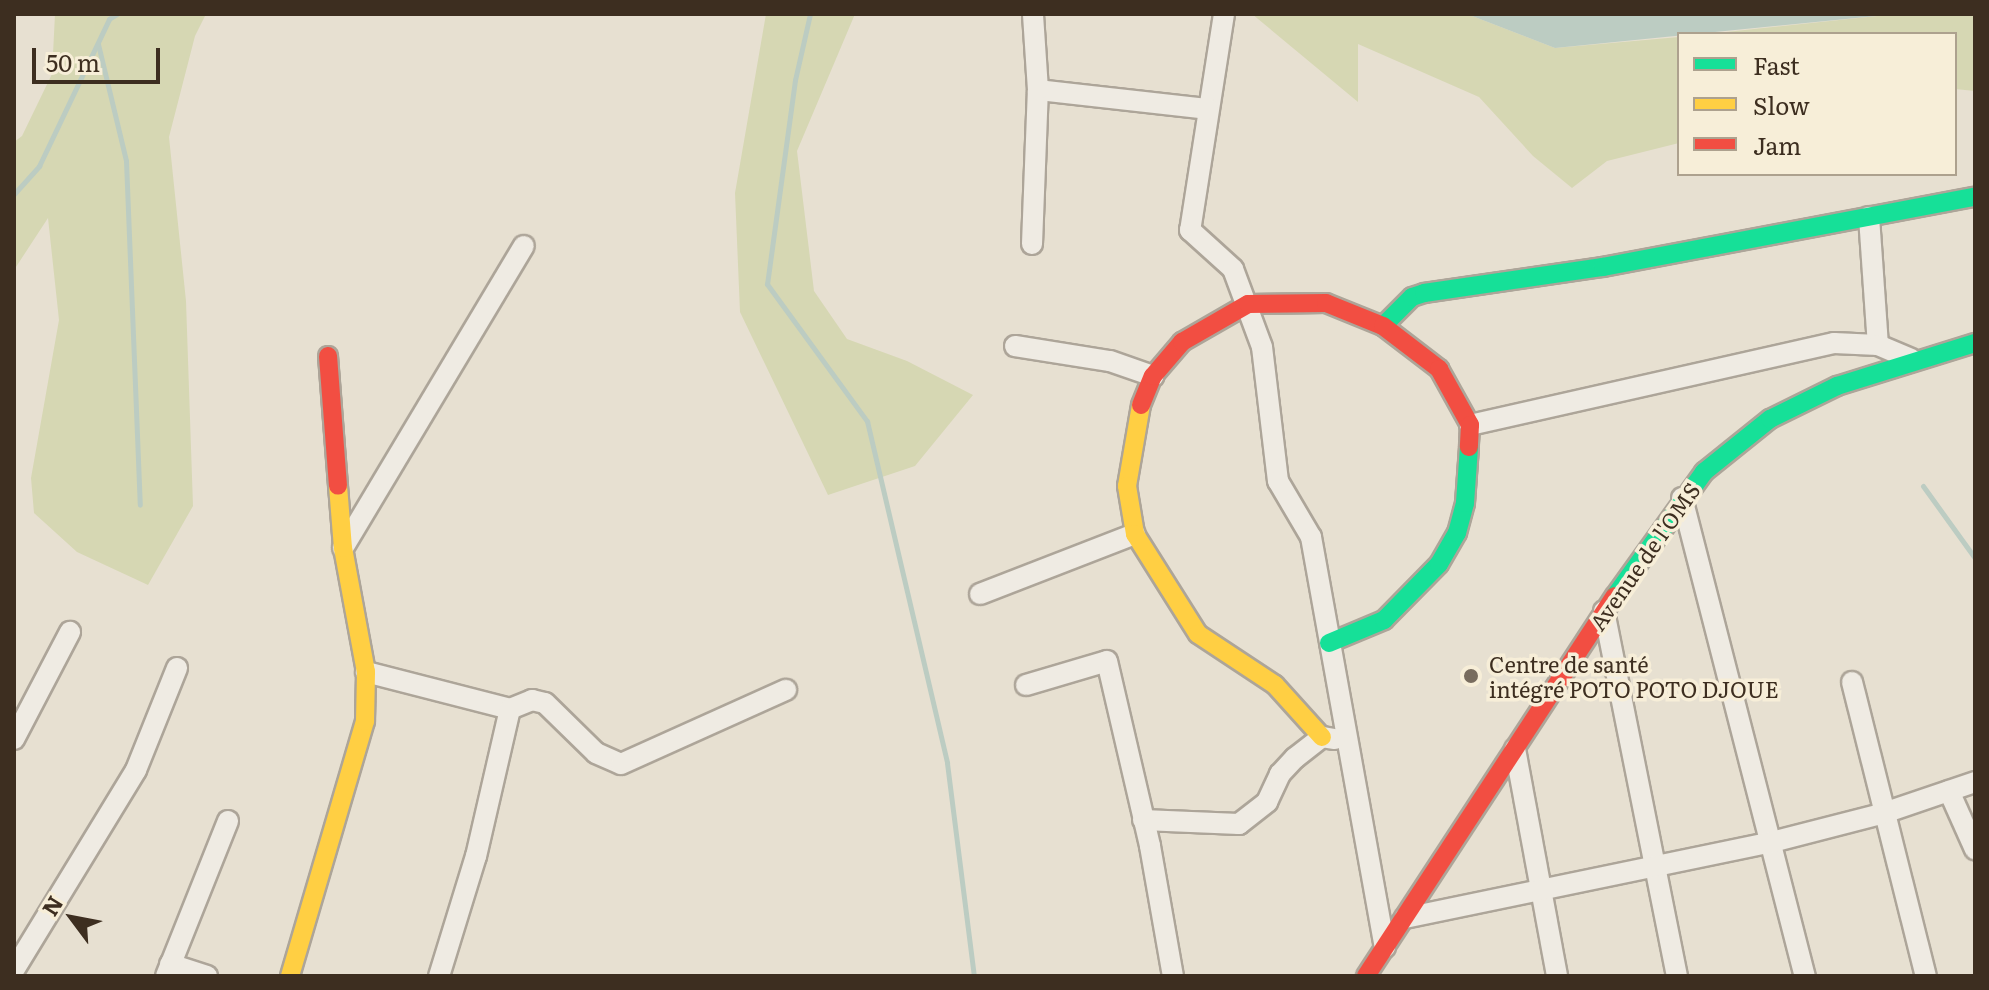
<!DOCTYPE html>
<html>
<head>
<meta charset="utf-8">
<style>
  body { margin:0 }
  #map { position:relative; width:1989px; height:990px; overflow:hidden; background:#e7e0d1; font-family:Literata,serif }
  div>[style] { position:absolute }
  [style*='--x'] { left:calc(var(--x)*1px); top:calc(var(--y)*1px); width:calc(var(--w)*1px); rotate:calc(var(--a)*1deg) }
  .green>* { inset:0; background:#d6d7b3 }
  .water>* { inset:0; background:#bcccc2 }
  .stream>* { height:5px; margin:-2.5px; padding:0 2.5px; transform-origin:2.5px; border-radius:2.5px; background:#bcccc2 }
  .roads { filter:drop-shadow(2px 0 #ada599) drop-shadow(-2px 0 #ada599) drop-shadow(0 2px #ada599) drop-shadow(0 -2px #ada599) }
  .street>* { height:20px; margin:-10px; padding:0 10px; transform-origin:10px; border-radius:10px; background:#efebe3 }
  .fast>* { height:18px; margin:-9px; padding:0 9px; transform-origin:9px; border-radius:9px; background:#16e098 }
  .slow>* { height:18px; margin:-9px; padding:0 9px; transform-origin:9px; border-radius:9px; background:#ffcf43 }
  .jam>* { height:18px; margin:-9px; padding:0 9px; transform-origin:9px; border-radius:9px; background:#f24e42 }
  .dots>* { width:22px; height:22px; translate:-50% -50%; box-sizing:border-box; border:4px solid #f7eed8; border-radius:50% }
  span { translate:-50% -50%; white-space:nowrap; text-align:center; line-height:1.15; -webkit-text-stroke:7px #f7eed8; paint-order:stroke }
  .street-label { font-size:22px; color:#3d2e20 }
  .poi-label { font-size:22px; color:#3d2e20 }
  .left { translate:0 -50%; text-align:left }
  .frame { position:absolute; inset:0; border:16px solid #3d2e20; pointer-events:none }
  .legend { position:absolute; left:1677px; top:32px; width:280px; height:144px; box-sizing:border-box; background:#f7eed8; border:2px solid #ada18e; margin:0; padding:10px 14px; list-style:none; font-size:24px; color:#3d2e20 }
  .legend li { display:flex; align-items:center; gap:16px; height:40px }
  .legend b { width:40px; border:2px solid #ada18e }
  .north { position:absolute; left:32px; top:878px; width:80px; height:80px; -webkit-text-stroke:6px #f7eed8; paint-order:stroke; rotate:302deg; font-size:22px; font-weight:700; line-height:32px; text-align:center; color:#3d2e20 }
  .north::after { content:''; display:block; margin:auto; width:28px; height:36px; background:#3d2e20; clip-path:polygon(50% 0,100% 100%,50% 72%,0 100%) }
  .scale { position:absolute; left:32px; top:48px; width:128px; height:36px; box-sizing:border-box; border:4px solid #3d2e20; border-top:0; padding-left:10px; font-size:24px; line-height:28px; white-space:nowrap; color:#3d2e20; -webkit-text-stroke:6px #f7eed8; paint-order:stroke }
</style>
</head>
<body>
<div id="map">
  <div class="green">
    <i style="clip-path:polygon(55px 14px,206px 14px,195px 36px,169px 137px,186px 301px,193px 506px,148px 585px,77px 552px,34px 513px,31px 478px,59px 320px,48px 218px,14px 270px,14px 142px,22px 136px,52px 74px)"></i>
    <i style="clip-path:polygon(766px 14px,855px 14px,797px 151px,814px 291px,847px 339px,907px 361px,973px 395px,915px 466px,828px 495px,740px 312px,735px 193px)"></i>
    <i style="clip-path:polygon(1252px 14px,1467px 14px,1555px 48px,1679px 37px,1679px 143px,1607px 161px,1572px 188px,1533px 156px,1479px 97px,1358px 44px,1358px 102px)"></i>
    <i style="clip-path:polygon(1896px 14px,1975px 14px,1975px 91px,1955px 89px,1955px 34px,1707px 34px)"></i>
  </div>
  <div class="water">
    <i style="clip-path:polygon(1467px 14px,1896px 14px,1555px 48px)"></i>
  </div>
  <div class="stream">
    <i style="--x:810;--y:14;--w:68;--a:102.8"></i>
    <i style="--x:795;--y:80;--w:206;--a:97.8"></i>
    <i style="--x:767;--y:284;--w:170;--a:53.9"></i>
    <i style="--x:867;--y:421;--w:351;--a:76.8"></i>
    <i style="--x:947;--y:763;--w:215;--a:82.8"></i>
    <i style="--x:98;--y:44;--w:120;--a:76.5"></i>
    <i style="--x:126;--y:161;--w:344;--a:87.7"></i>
    <i style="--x:14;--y:194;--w:38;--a:-48"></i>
    <i style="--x:39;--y:166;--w:163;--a:-64.5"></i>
    <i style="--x:109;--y:19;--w:9;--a:-32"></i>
    <i style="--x:1923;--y:486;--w:89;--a:54.2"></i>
  </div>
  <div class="roads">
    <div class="street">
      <i style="--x:1224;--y:14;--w:219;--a:98.9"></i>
      <i style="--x:1190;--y:230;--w:58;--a:42.2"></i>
      <i style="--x:1233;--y:269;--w:83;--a:69.6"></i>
      <i style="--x:1262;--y:347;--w:135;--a:83.2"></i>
      <i style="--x:1278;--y:481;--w:65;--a:59.5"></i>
      <i style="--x:1311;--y:537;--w:417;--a:79.8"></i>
      <i style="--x:1038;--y:90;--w:171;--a:6.4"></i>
      <i style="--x:1869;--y:217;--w:128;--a:86"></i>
      <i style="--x:1032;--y:244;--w:154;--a:-87.8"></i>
      <i style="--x:1038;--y:90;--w:76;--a:-93.8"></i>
      <i style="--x:1015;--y:346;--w:96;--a:9"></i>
      <i style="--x:1110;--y:361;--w:46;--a:19.2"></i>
      <i style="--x:1470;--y:425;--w:373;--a:-12.7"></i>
      <i style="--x:1834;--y:343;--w:44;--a:2.6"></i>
      <i style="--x:1878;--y:345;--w:36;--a:23"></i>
      <i style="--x:1682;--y:498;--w:494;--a:75.6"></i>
      <i style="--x:343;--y:548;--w:352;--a:-59.1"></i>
      <i style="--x:980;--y:594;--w:166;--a:-21.2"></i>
      <i style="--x:1604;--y:611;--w:372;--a:78.7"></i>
      <i style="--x:366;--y:672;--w:149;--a:14.4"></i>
      <i style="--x:510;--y:709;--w:151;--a:103"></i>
      <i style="--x:476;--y:856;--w:126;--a:107.1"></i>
      <i style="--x:1852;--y:682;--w:303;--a:75.9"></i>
      <i style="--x:1026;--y:685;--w:84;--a:-16.5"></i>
      <i style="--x:1107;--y:661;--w:190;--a:76.9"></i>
      <i style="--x:1150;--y:846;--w:132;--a:80"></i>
      <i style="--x:510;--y:709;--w:24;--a:-22"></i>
      <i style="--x:532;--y:700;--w:13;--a:13"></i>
      <i style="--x:545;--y:703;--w:71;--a:44.4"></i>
      <i style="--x:596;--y:753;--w:27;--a:24"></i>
      <i style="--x:621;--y:764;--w:181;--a:-24.2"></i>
      <i style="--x:14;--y:739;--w:121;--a:-62.4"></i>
      <i style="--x:1515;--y:749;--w:231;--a:79.5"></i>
      <i style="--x:1949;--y:791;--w:64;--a:65.9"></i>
      <i style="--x:1143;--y:820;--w:96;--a:2.4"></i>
      <i style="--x:1239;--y:824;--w:36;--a:-38"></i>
      <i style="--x:1267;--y:802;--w:31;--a:-65"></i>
      <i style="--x:1280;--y:774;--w:22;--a:-47"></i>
      <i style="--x:1295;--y:758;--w:34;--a:-38"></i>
      <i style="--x:1322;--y:737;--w:13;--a:9"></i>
      <i style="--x:1405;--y:918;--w:375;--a:-11.7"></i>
      <i style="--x:1772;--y:842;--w:113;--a:-14.4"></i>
      <i style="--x:1881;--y:814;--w:99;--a:-18.8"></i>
      <i style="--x:170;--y:964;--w:39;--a:18"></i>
      <i style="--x:14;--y:970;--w:234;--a:-58.6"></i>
      <i style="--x:136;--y:770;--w:110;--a:-68.1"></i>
      <i style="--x:166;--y:976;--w:167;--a:-68.2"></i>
    </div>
    <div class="fast">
      <i style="--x:1383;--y:326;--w:41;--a:-45"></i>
      <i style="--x:1412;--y:297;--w:13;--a:-18"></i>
      <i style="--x:1424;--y:293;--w:181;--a:-8.3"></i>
      <i style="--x:1603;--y:267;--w:379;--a:-10.7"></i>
      <i style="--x:1615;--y:596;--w:153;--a:-54.3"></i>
      <i style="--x:1704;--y:472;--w:85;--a:-38.8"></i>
      <i style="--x:1770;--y:419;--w:75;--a:-26.2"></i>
      <i style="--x:1837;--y:386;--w:145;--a:-17.3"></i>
      <i style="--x:1329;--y:643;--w:60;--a:-22.7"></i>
      <i style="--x:1384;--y:620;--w:78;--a:-45.5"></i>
      <i style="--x:1439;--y:564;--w:36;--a:-60"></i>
      <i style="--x:1457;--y:533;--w:31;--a:-75"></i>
      <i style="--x:1465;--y:503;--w:56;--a:-85.9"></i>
    </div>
    <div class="slow">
      <i style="--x:1141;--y:405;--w:82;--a:99.8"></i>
      <i style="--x:1127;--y:486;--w:49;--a:80.5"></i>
      <i style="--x:1135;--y:534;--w:118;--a:57.8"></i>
      <i style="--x:1198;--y:634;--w:92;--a:33.5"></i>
      <i style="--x:1275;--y:685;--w:70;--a:47.9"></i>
      <i style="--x:290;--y:976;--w:266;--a:-73.6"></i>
      <i style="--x:365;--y:721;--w:49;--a:-88.8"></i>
      <i style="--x:366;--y:672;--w:126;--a:-100.5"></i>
      <i style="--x:343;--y:548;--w:62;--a:-94.6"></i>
    </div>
    <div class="jam">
      <i style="--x:328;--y:356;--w:130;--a:85.6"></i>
      <i style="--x:1141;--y:405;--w:31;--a:-68"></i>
      <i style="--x:1153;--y:376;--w:45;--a:-49.5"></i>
      <i style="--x:1182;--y:342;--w:76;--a:-29.9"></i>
      <i style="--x:1248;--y:304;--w:78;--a:-0.7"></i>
      <i style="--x:1326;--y:303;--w:61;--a:22"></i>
      <i style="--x:1383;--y:326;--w:71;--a:37.5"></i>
      <i style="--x:1439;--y:369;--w:64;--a:61"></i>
      <i style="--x:1470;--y:425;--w:22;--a:93"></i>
      <i style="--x:1366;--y:976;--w:454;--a:-56.8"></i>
    </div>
  </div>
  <div class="dots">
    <i style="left:1471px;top:676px;background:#786c5e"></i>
  </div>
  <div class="street-label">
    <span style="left:1644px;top:556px;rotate:-55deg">Avenue de l'OMS</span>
  </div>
  <div class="poi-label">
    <span class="left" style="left:1489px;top:676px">Centre de santé<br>intégré POTO POTO DJOUE</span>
  </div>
  <div class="frame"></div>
  <ul class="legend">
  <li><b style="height:10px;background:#16e098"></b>Fast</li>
  <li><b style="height:10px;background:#ffcf43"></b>Slow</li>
  <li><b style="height:10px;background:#f24e42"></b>Jam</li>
  </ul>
  <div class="north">N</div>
  <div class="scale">50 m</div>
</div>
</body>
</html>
